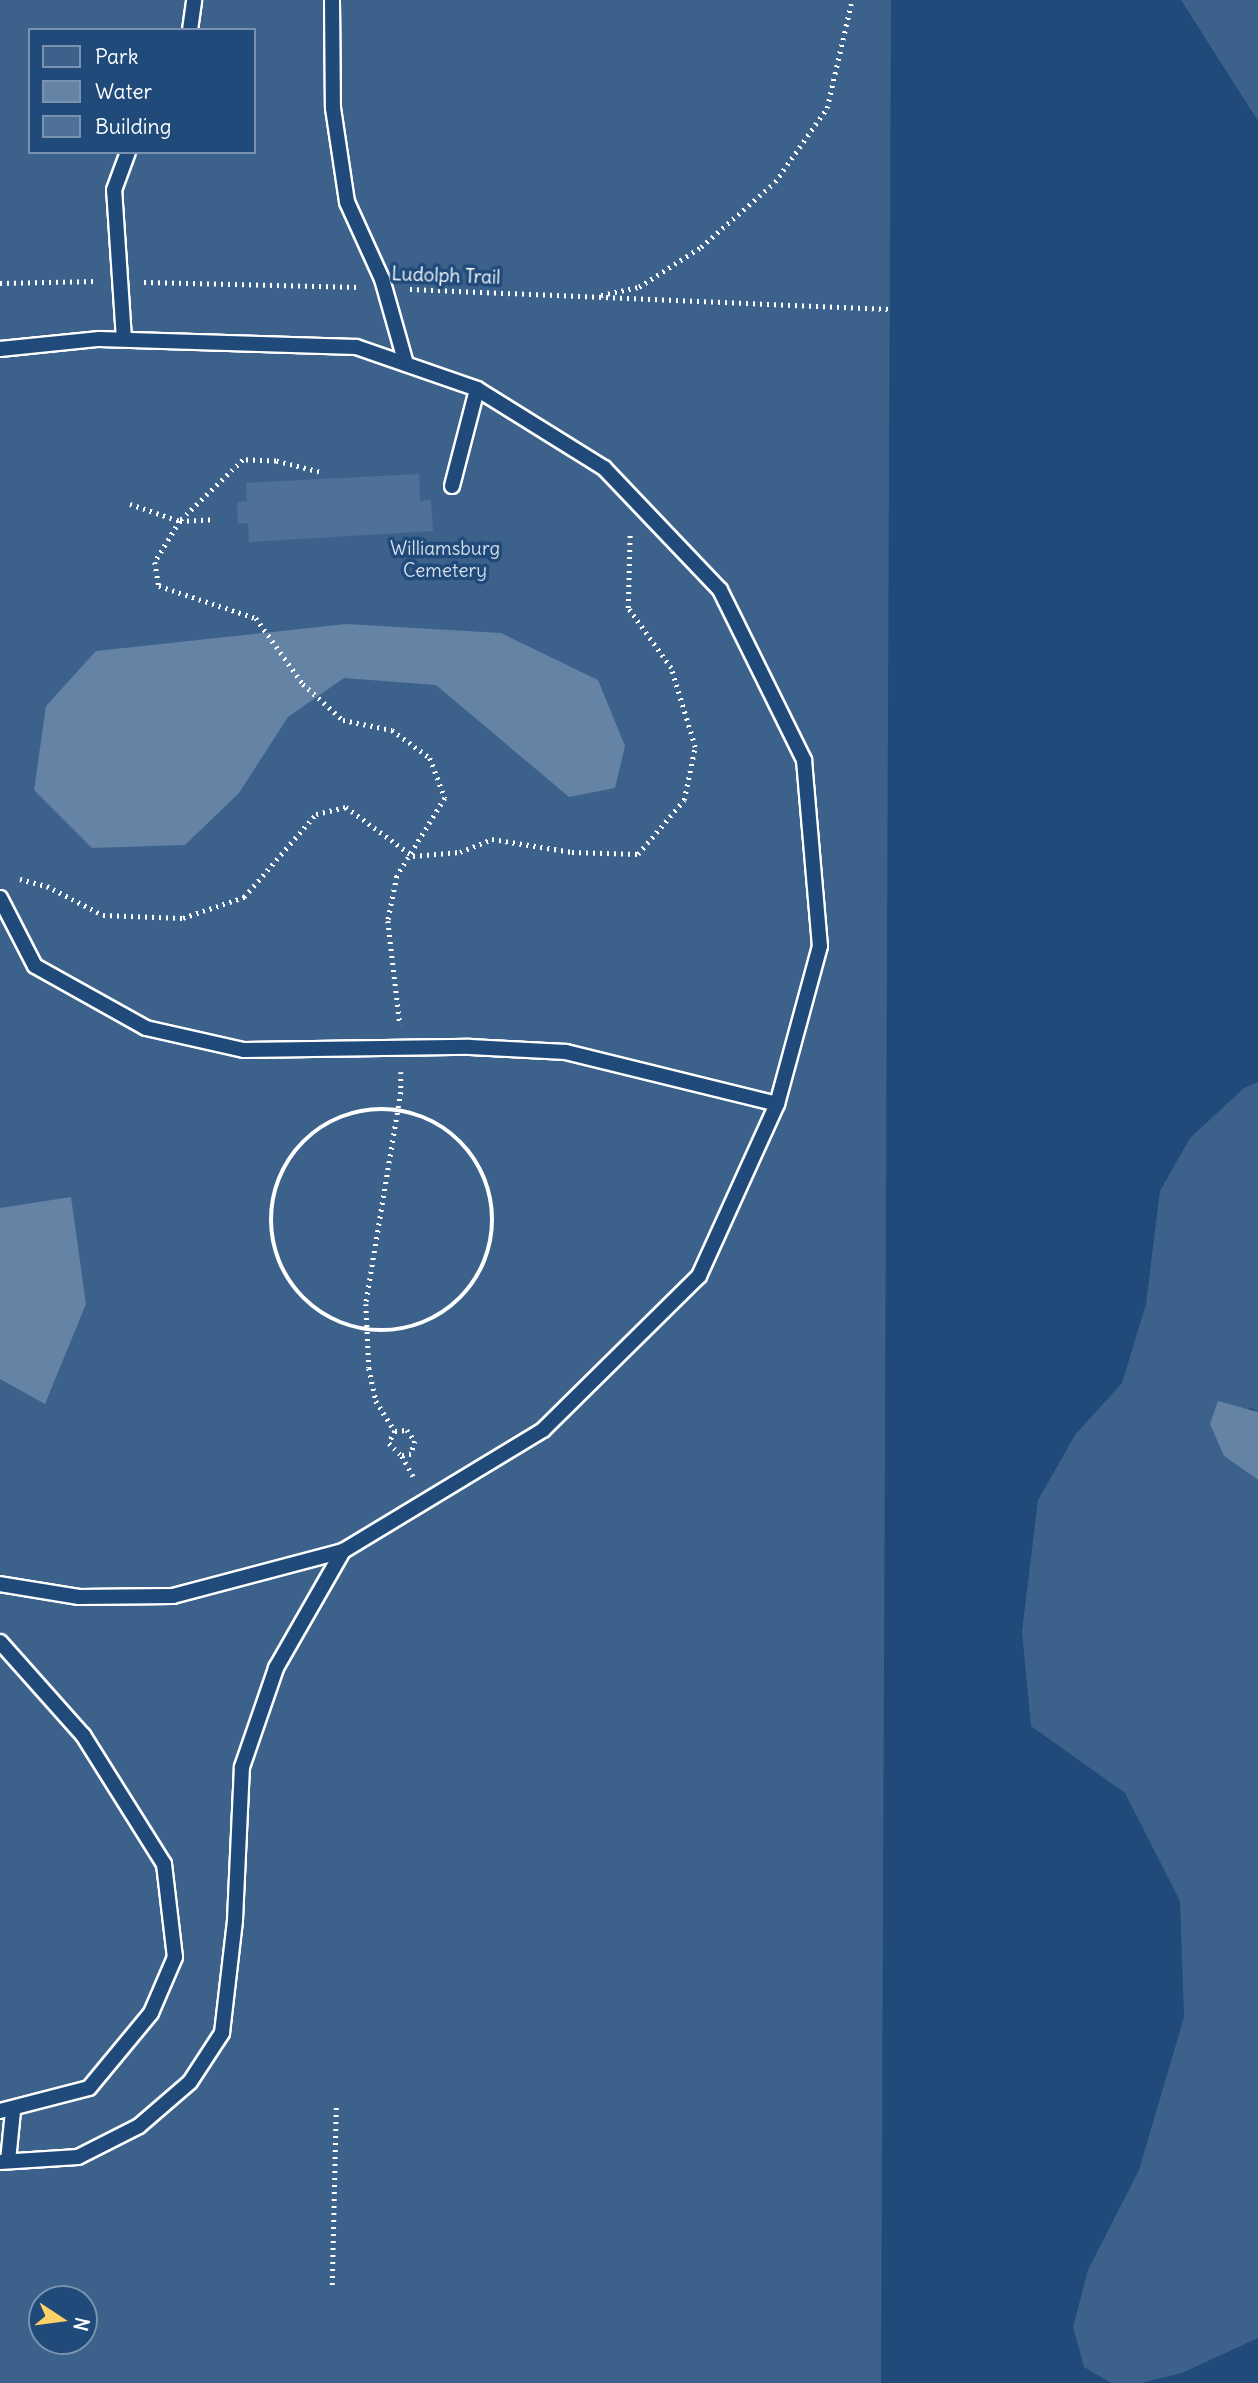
<!DOCTYPE html>
<html>
<head>
<meta charset="utf-8">
<style>
  body { margin:0 }
  #map { position:relative; width:1258px; height:2383px; overflow:hidden; background:#1f4a7a; font-family:Delius,sans-serif }
  div>[style] { position:absolute }
  [style*='--x'] { left:calc(var(--x)*1px); top:calc(var(--y)*1px); width:calc(var(--w)*1px); rotate:calc(var(--a)*1deg) }
  .green>* { inset:0; background:#3c618b }
  .water>* { inset:0; background:#6583a4 }
  .building>* { inset:0; background:#507197 }
  .path>* { height:4.5px; margin-top:-2.25px; transform-origin:0; background:repeating-linear-gradient(90deg,#fff 0 2px,transparent 0 7px) }
  .path>.ring { margin:-2.25px; padding:0; box-sizing:content-box; background:none; border:4.5px solid #fff; border-radius:50% }
  .roads { filter:drop-shadow(2px 0 #fff) drop-shadow(-2px 0 #fff) drop-shadow(0 2px #fff) drop-shadow(0 -2px #fff) }
  .lane>* { height:14px; margin:-7px; padding:0 7px; transform-origin:7px; border-radius:7px; background:#1f4a7a }
  span { translate:-50% -50%; white-space:nowrap; text-align:center; line-height:1.15; -webkit-text-stroke:7px #1f4a7a; paint-order:stroke }
  .street-label { font-size:19px; color:#fff }
  .park-label { font-size:19px; color:#d8dfe8 }
  .legend { position:absolute; left:28px; top:28px; width:228px; height:126px; box-sizing:border-box; background:#1f4a7a; border:2px solid #7992af; margin:0; padding:9px 12px; list-style:none; font-size:21px; color:#fff }
  .legend li { display:flex; align-items:center; gap:14px; height:35px }
  .legend b { width:35px; border:2px solid #7992af }
  .north { position:absolute; left:28px; top:2285px; width:70px; height:70px; box-sizing:border-box; background:#1f4a7a; border:2px solid #7992af; border-radius:50%; rotate:103deg; font-size:19px; font-weight:700; line-height:28px; text-align:center; color:#fff }
  .north::after { content:''; display:block; margin:auto; width:24px; height:32px; background:#ffd166; clip-path:polygon(50% 0,100% 100%,50% 72%,0 100%) }
</style>
</head>
<body>
<div id="map">
  <div class="green">
    <i style="clip-path:polygon(evenodd,0 0,891px 0,881px 2383px,0 2383px,0 0,30px 30px,254px 30px,254px 152px,30px 152px,30px 30px,0 0,42px 2299px,84px 2299px,84px 2341px,42px 2341px,42px 2299px)"></i>
    <i style="clip-path:polygon(1181px 0,1258px 0,1258px 121px)"></i>
    <i style="clip-path:polygon(1258px 1082px,1258px 1412px,1250px 1407px,1224px 1456px,1258px 1480px,1258px 2338px,1182px 2373px,1141px 2383px,1111px 2383px,1084px 2367px,1073px 2327px,1088px 2270px,1139px 2170px,1184px 2017px,1180px 1901px,1125px 1793px,1031px 1726px,1022px 1632px,1038px 1500px,1075px 1435px,1122px 1383px,1146px 1304px,1160px 1191px,1190px 1138px,1244px 1088px)"></i>
  </div>
  <div class="water">
    <i style="clip-path:polygon(346px 624px,501px 633px,598px 680px,625px 746px,615px 788px,569px 797px,436px 685px,344px 678px,288px 717px,239px 793px,185px 845px,92px 848px,34px 790px,46px 706px,96px 651px)"></i>
    <i style="clip-path:polygon(71px 1197px,86px 1304px,45px 1404px,0 1379px,0 1208px)"></i>
    <i style="clip-path:polygon(1218px 1401px,1258px 1412px,1258px 1480px,1224px 1456px,1210px 1424px)"></i>
  </div>
  <div class="building">
    <i style="clip-path:polygon(419px 474px,420px 501px,431px 500px,433px 531px,249px 542px,248px 523px,238px 524px,237px 502px,247px 501px,246px 483px)"></i>
  </div>
  <div class="path">
    <i style="--x:144;--y:282;--w:216;--a:1.3"></i>
    <i style="--x:0;--y:283;--w:97;--a:-1.2"></i>
    <i style="--x:410;--y:289;--w:480;--a:2.4"></i>
    <i style="--x:601;--y:295;--w:39;--a:-12"></i>
    <i style="--x:639;--y:287;--w:74;--a:-32.8"></i>
    <i style="--x:701;--y:247;--w:98;--a:-41.3"></i>
    <i style="--x:775;--y:182;--w:90;--a:-54.9"></i>
    <i style="--x:827;--y:108;--w:111;--a:-77"></i>
    <i style="--x:319;--y:472;--w:44;--a:-165.7"></i>
    <i style="--x:276;--y:461;--w:33;--a:-178"></i>
    <i style="--x:243;--y:460;--w:88;--a:135.9"></i>
    <i style="--x:180;--y:521;--w:48;--a:121.4"></i>
    <i style="--x:155;--y:562;--w:24;--a:81"></i>
    <i style="--x:159;--y:586;--w:102;--a:18.3"></i>
    <i style="--x:256;--y:618;--w:81;--a:54.5"></i>
    <i style="--x:303;--y:684;--w:54;--a:42"></i>
    <i style="--x:343;--y:720;--w:50;--a:11.5"></i>
    <i style="--x:392;--y:730;--w:47;--a:36.4"></i>
    <i style="--x:430;--y:758;--w:43;--a:69.4"></i>
    <i style="--x:445;--y:798;--w:92;--a:121.6"></i>
    <i style="--x:397;--y:876;--w:46;--a:101.3"></i>
    <i style="--x:388;--y:921;--w:105;--a:83.4"></i>
    <i style="--x:130;--y:504;--w:53;--a:18.8"></i>
    <i style="--x:180;--y:521;--w:34;--a:-3"></i>
    <i style="--x:20;--y:879;--w:28;--a:15"></i>
    <i style="--x:47;--y:886;--w:63;--a:27.4"></i>
    <i style="--x:103;--y:915;--w:80;--a:2.1"></i>
    <i style="--x:183;--y:918;--w:65;--a:-19"></i>
    <i style="--x:244;--y:897;--w:110;--a:-49.1"></i>
    <i style="--x:316;--y:814;--w:31;--a:-13"></i>
    <i style="--x:346;--y:807;--w:83;--a:36.2"></i>
    <i style="--x:413;--y:856;--w:47;--a:-4.9"></i>
    <i style="--x:460;--y:852;--w:35;--a:-22"></i>
    <i style="--x:492;--y:839;--w:81;--a:9.2"></i>
    <i style="--x:572;--y:852;--w:66;--a:1.7"></i>
    <i style="--x:638;--y:854;--w:71;--a:-49.6"></i>
    <i style="--x:684;--y:800;--w:54;--a:-78.3"></i>
    <i style="--x:695;--y:747;--w:83;--a:-106.9"></i>
    <i style="--x:671;--y:668;--w:74;--a:-125.6"></i>
    <i style="--x:628;--y:608;--w:75;--a:-88.5"></i>
    <i style="--x:401;--y:1072;--w:20;--a:90"></i>
    <i style="--x:401;--y:1092;--w:215;--a:99.4"></i>
    <i style="--x:366;--y:1304;--w:64;--a:87.3"></i>
    <i style="--x:369;--y:1368;--w:34;--a:78"></i>
    <i style="--x:376;--y:1401;--w:36;--a:58"></i>
    <i style="--x:395;--y:1431;--w:12;--a:-5"></i>
    <i style="--x:407;--y:1430;--w:14;--a:54"></i>
    <i style="--x:415;--y:1441;--w:14;--a:107"></i>
    <i style="--x:411;--y:1454;--w:9;--a:167"></i>
    <i style="--x:402;--y:1456;--w:25;--a:61"></i>
    <i class="ring" style="left:271px;top:1109px;width:217.5px;height:217.5px"></i>
    <i style="--x:395;--y:1431;--w:13;--a:117"></i>
    <i style="--x:389;--y:1443;--w:18;--a:45"></i>
    <i style="--x:332;--y:2285;--w:179;--a:-88.7"></i>
  </div>
  <div class="roads">
    <div class="lane">
      <i style="--x:332;--y:0;--w:108;--a:89.5"></i>
      <i style="--x:333;--y:108;--w:95;--a:81.5"></i>
      <i style="--x:347;--y:202;--w:85;--a:65.6"></i>
      <i style="--x:382;--y:279;--w:88;--a:74.2"></i>
      <i style="--x:190;--y:30;--w:30;--a:-82"></i>
      <i style="--x:124;--y:339;--w:149;--a:-93.8"></i>
      <i style="--x:114;--y:190;--w:40;--a:-69.8"></i>
      <i style="--x:0;--y:349;--w:100;--a:-5.8"></i>
      <i style="--x:99;--y:339;--w:257;--a:1.8"></i>
      <i style="--x:356;--y:347;--w:128;--a:19.1"></i>
      <i style="--x:477;--y:389;--w:150;--a:31.9"></i>
      <i style="--x:604;--y:468;--w:168;--a:46.4"></i>
      <i style="--x:720;--y:590;--w:190;--a:63.7"></i>
      <i style="--x:804;--y:760;--w:187;--a:85.1"></i>
      <i style="--x:820;--y:946;--w:164;--a:105.2"></i>
      <i style="--x:777;--y:1104;--w:189;--a:114.4"></i>
      <i style="--x:699;--y:1276;--w:219;--a:135.4"></i>
      <i style="--x:543;--y:1430;--w:234;--a:148.8"></i>
      <i style="--x:343;--y:1551;--w:176;--a:165.2"></i>
      <i style="--x:173;--y:1596;--w:94;--a:179.4"></i>
      <i style="--x:79;--y:1597;--w:80;--a:-170.7"></i>
      <i style="--x:452;--y:486;--w:100;--a:-75.5"></i>
      <i style="--x:0;--y:898;--w:76;--a:62.8"></i>
      <i style="--x:35;--y:966;--w:127;--a:29.2"></i>
      <i style="--x:146;--y:1028;--w:100;--a:12.7"></i>
      <i style="--x:244;--y:1050;--w:226;--a:-0.8"></i>
      <i style="--x:470;--y:1047;--w:96;--a:3"></i>
      <i style="--x:566;--y:1052;--w:217;--a:13.8"></i>
      <i style="--x:0;--y:1642;--w:125;--a:48.3"></i>
      <i style="--x:83;--y:1735;--w:152;--a:57.9"></i>
      <i style="--x:164;--y:1864;--w:94;--a:83.3"></i>
      <i style="--x:175;--y:1957;--w:61;--a:113.2"></i>
      <i style="--x:151;--y:2013;--w:97;--a:129.6"></i>
      <i style="--x:89;--y:2088;--w:92;--a:165.5"></i>
      <i style="--x:8;--y:2161;--w:50;--a:-84.3"></i>
      <i style="--x:0;--y:2162;--w:78;--a:-3.7"></i>
      <i style="--x:78;--y:2157;--w:68;--a:-26.9"></i>
      <i style="--x:139;--y:2126;--w:67;--a:-40.8"></i>
      <i style="--x:190;--y:2082;--w:59;--a:-56.9"></i>
      <i style="--x:222;--y:2033;--w:114;--a:-83.4"></i>
      <i style="--x:235;--y:1920;--w:153;--a:-87.4"></i>
      <i style="--x:242;--y:1767;--w:105;--a:-71"></i>
      <i style="--x:276;--y:1668;--w:135;--a:-60.2"></i>
    </div>
  </div>
  <div class="street-label">
    <span style="left:446px;top:276px;rotate:2deg">Ludolph Trail</span>
  </div>
  <div class="park-label">
    <span style="left:445px;top:560px">Williamsburg<br>Cemetery</span>
  </div>
  <ul class="legend">
  <li><b style="height:19px;background:#3c618b"></b>Park</li>
  <li><b style="height:19px;background:#6583a4"></b>Water</li>
  <li><b style="height:19px;background:#507197"></b>Building</li>
  </ul>
  <div class="north">N</div>
</div>
</body>
</html>
